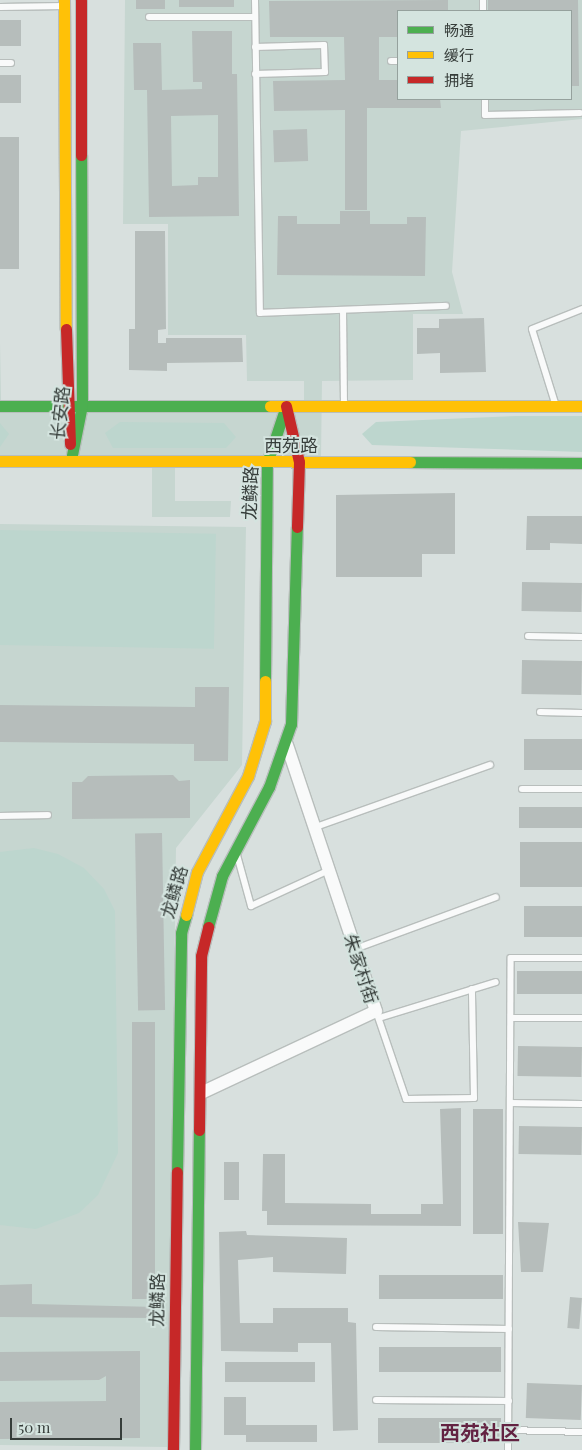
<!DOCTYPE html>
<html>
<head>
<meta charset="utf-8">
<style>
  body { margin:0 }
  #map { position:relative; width:582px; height:1450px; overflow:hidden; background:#d8e0de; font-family:"Playfair Display","Noto Sans SC",serif }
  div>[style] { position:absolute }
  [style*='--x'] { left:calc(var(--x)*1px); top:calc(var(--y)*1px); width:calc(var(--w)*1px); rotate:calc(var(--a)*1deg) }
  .built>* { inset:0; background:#c6d6d0 }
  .green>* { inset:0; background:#bdd6ce; transform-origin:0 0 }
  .building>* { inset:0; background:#b6bdbb; transform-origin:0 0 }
  .roads { filter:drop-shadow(1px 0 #b8bebc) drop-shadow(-1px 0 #b8bebc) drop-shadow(0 1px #b8bebc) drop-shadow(0 -1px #b8bebc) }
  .lane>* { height:6px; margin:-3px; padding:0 3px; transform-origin:3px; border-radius:3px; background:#f9fafa }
  .street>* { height:12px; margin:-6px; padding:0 6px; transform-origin:6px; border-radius:6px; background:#f9fafa }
  .fast>* { height:11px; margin:-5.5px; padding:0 5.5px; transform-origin:5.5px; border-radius:5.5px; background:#4caf50 }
  .slow>* { height:11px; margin:-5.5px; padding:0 5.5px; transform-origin:5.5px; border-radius:5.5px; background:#ffc107 }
  .jam>* { height:11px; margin:-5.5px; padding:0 5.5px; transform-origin:5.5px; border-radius:5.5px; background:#c62828 }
  span { translate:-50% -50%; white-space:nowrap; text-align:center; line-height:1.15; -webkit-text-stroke:4px #d4e4df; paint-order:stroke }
  .street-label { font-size:18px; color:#363d3a }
  .quarter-label { font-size:20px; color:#632342; font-weight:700 }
  .legend { position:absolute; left:397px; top:10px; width:175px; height:90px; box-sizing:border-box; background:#d4e4df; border:1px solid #95a19d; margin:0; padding:6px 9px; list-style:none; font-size:15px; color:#363d3a }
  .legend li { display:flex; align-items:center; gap:10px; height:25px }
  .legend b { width:25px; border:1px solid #95a19d }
  .scale { position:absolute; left:10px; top:1418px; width:112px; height:22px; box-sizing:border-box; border:2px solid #363d3a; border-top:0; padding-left:6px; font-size:15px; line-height:18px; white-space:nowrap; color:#363d3a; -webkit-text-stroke:4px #d4e4df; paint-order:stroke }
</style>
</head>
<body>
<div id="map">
  <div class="built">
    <i style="clip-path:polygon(evenodd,125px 0,582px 0,582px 119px,461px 131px,452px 272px,463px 314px,413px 314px,413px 380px,322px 381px,321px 458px,175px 458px,175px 501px,231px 501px,230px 517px,152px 517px,152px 457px,0 457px,0 342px,1px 400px,304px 401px,304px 381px,247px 381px,246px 335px,168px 335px,168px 224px,123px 224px,125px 0,398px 11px,571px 11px,571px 99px,398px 99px,398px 11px)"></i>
    <i style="clip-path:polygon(0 524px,246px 527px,242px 765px,176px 848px,168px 1447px,0 1445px)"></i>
  </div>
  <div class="green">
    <i style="clip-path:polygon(516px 416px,582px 416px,582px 452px,372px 445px,362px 434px,376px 422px)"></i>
    <i style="clip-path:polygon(120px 422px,224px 423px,236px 437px,226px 448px,113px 448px,105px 433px)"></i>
    <i style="clip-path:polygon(0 423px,9px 434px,0 447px)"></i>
    <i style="left:0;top:530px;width:216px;height:115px;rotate:1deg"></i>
    <i style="clip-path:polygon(34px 848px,58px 854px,84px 868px,104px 889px,115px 911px,118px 1153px,98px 1195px,79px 1213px,36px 1229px,0 1225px,0 852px)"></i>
  </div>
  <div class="building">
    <i style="left:136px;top:0;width:29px;height:9px"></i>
    <i style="left:179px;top:0;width:55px;height:7px"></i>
    <i style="clip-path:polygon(448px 0,448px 11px,398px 11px,398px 37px,379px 37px,379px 80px,398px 80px,398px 99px,440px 99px,441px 108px,367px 108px,367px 210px,345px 210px,345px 110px,274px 111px,273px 81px,345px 80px,344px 37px,270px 37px,269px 1px)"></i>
    <i style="clip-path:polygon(488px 0,578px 0,579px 86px,571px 86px,571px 11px,488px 11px)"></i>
    <i style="left:0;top:20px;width:21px;height:26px"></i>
    <i style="clip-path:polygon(evenodd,192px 31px,232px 31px,232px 74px,237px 74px,239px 216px,149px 217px,147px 90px,134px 90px,133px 43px,161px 43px,162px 90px,202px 89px,202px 82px,193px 82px,192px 31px,218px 115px,218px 177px,198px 177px,198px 185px,172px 186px,171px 116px,218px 115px)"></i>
    <i style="left:0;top:75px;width:21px;height:28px"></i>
    <i style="left:307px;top:129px;width:32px;height:34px;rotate:88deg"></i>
    <i style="left:0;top:137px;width:19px;height:132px"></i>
    <i style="clip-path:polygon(340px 211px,370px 211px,370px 224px,407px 224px,407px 217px,426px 217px,425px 276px,277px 275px,278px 216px,297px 216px,297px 224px,340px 224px)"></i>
    <i style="clip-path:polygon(135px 231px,165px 231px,166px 329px,158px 330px,158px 343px,166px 343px,166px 338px,242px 338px,243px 362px,167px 363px,167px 371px,129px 370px,129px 329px,135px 329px)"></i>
    <i style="clip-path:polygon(484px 318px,486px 372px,440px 373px,440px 353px,417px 354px,417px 328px,439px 328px,439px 319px)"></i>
    <i style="clip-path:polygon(455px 493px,455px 554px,422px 554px,422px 577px,336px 577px,336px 495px)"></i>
    <i style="clip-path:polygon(527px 516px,582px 516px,582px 544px,550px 543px,550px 550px,526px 550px)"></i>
    <i style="left:522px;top:582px;width:60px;height:29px;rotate:1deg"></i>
    <i style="left:522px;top:660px;width:60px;height:34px;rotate:1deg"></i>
    <i style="clip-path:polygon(195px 687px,229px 687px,228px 761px,194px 761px,194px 744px,0 742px,0 705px,195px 707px)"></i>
    <i style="left:524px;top:739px;width:58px;height:31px"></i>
    <i style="clip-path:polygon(173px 775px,179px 781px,190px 780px,190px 818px,72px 819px,72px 782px,82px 782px,88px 776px)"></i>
    <i style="left:519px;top:807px;width:63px;height:21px"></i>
    <i style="left:162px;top:833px;width:177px;height:27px;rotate:89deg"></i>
    <i style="left:520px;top:842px;width:62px;height:45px"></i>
    <i style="left:524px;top:906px;width:58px;height:31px"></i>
    <i style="left:517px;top:971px;width:65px;height:23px"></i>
    <i style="left:132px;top:1022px;width:23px;height:277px"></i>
    <i style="left:518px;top:1046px;width:64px;height:30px;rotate:1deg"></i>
    <i style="clip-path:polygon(461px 1108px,461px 1226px,267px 1225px,267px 1211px,262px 1211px,263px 1154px,285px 1154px,285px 1203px,371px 1204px,371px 1214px,421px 1214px,421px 1204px,443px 1204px,440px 1109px)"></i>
    <i style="left:473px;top:1109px;width:30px;height:125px"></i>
    <i style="left:519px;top:1126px;width:63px;height:28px;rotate:1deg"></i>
    <i style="left:224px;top:1162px;width:15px;height:38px"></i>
    <i style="clip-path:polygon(518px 1222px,549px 1223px,543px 1272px,521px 1272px)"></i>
    <i style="clip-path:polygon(246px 1231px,247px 1235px,347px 1238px,346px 1274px,273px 1272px,273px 1257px,238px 1260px,240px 1323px,273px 1323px,273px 1308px,348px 1308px,348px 1322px,356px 1323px,358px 1430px,333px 1431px,331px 1343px,298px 1343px,298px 1352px,221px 1351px,219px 1232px)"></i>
    <i style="left:379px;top:1275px;width:124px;height:24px"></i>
    <i style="clip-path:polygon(32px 1284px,32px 1304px,156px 1307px,156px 1318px,0 1317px,0 1285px)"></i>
    <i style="left:570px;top:1297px;width:12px;height:31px;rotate:5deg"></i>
    <i style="left:379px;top:1347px;width:122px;height:25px"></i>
    <i style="clip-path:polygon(140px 1351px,140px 1438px,0 1439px,0 1402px,106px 1401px,106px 1376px,99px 1380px,0 1381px,0 1352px)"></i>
    <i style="left:315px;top:1362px;width:20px;height:90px;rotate:90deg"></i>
    <i style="left:527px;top:1383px;width:55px;height:35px;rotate:2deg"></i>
    <i style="clip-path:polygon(224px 1397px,246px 1397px,246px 1425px,317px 1425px,317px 1442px,246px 1442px,246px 1435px,224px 1435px)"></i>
    <i style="left:501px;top:1418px;width:25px;height:123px;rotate:90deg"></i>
  </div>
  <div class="roads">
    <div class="lane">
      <i style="--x:255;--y:0;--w:313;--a:89.1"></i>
      <i style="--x:260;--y:313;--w:186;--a:-2.2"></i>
      <i style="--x:483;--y:0;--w:11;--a:90"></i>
      <i style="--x:0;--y:7;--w:64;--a:-0.9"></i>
      <i style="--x:149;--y:17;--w:106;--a:0"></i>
      <i style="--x:255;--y:47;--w:69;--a:-1.7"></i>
      <i style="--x:324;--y:45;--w:27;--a:88"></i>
      <i style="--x:325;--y:72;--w:70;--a:178.4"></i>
      <i style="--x:391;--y:61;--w:7;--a:0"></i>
      <i style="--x:0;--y:63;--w:11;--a:0"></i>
      <i style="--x:485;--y:99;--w:16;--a:90"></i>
      <i style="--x:485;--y:115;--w:95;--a:-1.2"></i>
      <i style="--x:343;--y:310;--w:92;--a:89.4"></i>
      <i style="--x:555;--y:403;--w:77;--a:-107.3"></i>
      <i style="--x:532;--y:329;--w:54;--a:-21.8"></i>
      <i style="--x:528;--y:636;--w:54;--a:1.1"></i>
      <i style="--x:540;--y:712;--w:42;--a:1.4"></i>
      <i style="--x:522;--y:789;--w:60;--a:0"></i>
      <i style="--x:0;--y:816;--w:48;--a:-1.2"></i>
      <i style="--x:313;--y:828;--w:188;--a:-19.6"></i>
      <i style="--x:237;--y:855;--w:53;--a:74.6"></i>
      <i style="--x:251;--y:906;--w:84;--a:-24.7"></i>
      <i style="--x:355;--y:949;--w:150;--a:-20.2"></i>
      <i style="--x:376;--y:1011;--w:93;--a:71.2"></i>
      <i style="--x:406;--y:1099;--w:68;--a:-0.8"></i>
      <i style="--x:474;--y:1098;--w:109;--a:-91.1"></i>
      <i style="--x:379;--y:1018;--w:122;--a:-17.1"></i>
      <i style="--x:511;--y:1018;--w:71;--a:0"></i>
      <i style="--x:510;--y:1103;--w:72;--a:0.8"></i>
      <i style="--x:376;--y:1327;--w:133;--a:0.9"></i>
      <i style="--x:376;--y:1400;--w:133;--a:0.4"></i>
      <i style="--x:508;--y:1430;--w:74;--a:1.5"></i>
      <i style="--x:508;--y:1450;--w:492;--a:-89.7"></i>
      <i style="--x:511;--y:958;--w:71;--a:0"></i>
    </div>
    <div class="street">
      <i style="--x:201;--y:1093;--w:193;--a:-25.1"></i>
      <i style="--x:376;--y:1011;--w:280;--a:-108.5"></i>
    </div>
    <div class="fast">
      <i style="--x:0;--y:406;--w:270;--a:0"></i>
      <i style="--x:71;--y:460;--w:56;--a:-78.7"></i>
      <i style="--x:82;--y:405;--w:250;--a:-90.2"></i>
      <i style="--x:410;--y:462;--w:172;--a:0.3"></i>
      <i style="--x:265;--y:681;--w:218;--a:-89.5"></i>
      <i style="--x:267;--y:463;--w:60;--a:-71.6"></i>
      <i style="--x:208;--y:927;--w:53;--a:-74.6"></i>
      <i style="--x:222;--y:876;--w:101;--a:-62.2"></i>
      <i style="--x:269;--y:787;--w:67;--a:-70.8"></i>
      <i style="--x:291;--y:724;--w:197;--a:-88.3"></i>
      <i style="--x:177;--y:1172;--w:239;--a:-89"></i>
      <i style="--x:181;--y:933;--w:19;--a:-74"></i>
      <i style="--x:195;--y:1450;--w:320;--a:-89.3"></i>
    </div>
    <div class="slow">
      <i style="--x:64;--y:0;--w:329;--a:89.7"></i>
      <i style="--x:270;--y:406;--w:312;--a:0"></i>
      <i style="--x:0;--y:461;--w:410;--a:0.1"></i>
      <i style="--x:186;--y:915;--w:44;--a:-75.7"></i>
      <i style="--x:197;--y:872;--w:109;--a:-62"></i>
      <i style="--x:248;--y:776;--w:58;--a:-72.8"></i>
      <i style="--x:265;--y:721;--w:40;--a:-90"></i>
    </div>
    <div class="jam">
      <i style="--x:81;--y:0;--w:155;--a:90"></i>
      <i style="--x:66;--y:329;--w:115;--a:88"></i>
      <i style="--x:286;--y:406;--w:57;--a:76.9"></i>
      <i style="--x:299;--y:462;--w:65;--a:91.8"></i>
      <i style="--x:199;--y:1130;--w:174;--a:-89.3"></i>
      <i style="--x:201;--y:956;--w:30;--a:-76"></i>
      <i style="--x:173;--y:1450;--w:278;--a:-89.2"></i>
    </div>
  </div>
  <div class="street-label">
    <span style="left:60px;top:413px;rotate:-84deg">长安路</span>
    <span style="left:291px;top:445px">西苑路</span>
    <span style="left:250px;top:493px;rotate:-88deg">龙鳞路</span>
    <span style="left:174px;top:892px;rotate:-74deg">龙鳞路</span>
    <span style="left:361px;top:969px;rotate:72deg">朱家村街</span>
    <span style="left:157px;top:1300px;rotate:-89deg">龙鳞路</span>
  </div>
  <div class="quarter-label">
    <span style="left:480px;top:1431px">西苑社区</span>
  </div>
  <ul class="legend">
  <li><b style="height:6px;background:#4caf50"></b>畅通</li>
  <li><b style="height:6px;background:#ffc107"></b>缓行</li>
  <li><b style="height:6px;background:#c62828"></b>拥堵</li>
  </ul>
  <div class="scale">50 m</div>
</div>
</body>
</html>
